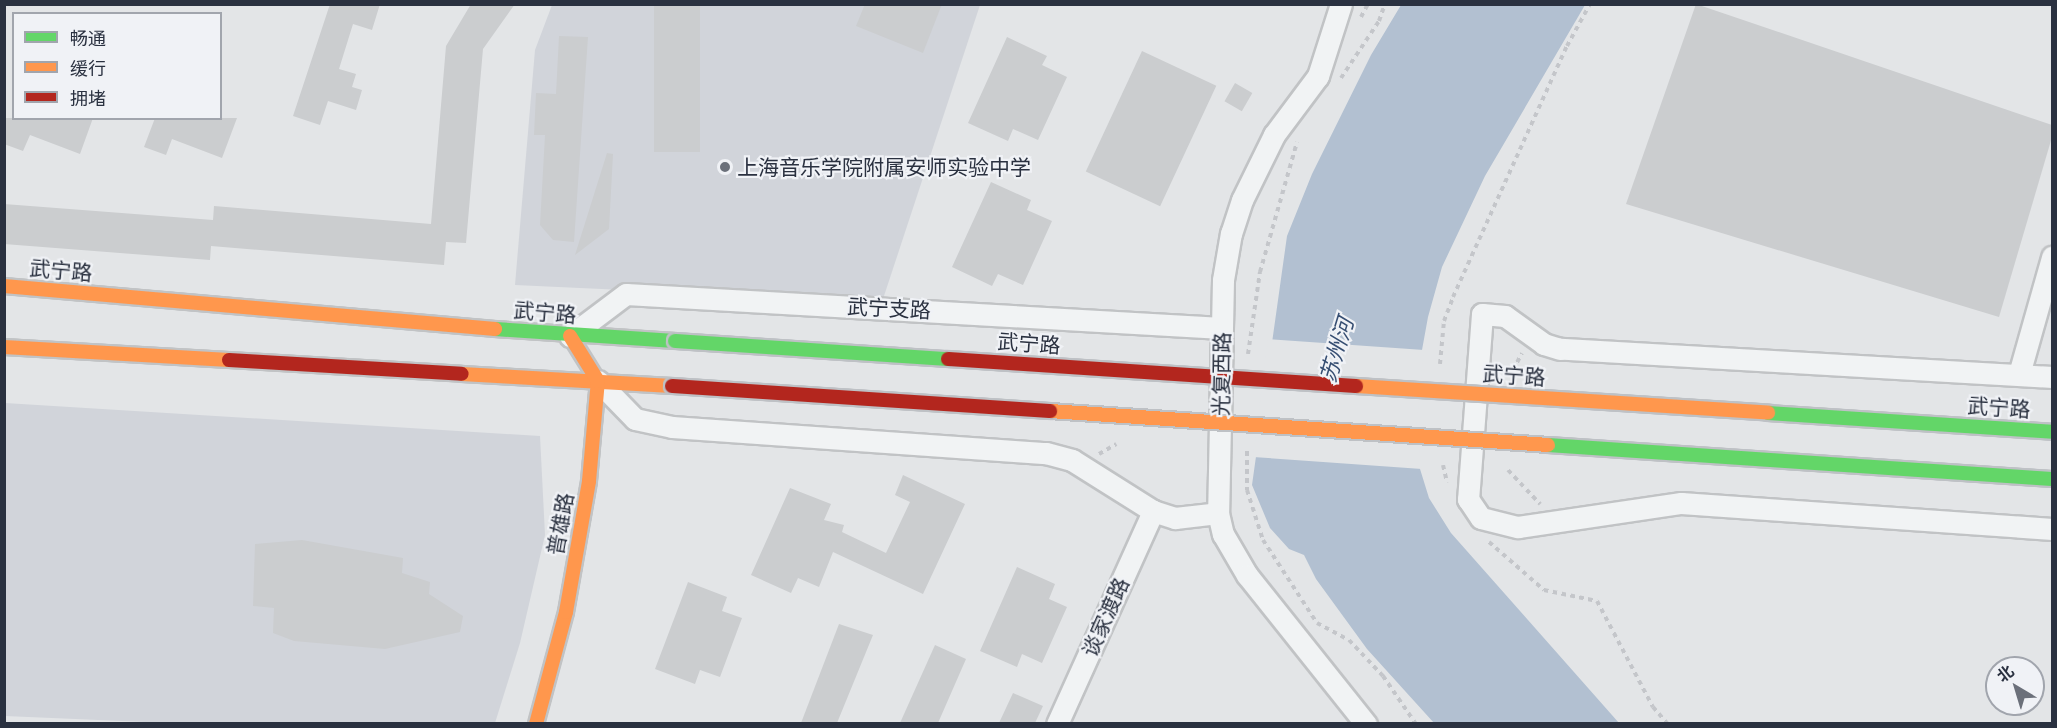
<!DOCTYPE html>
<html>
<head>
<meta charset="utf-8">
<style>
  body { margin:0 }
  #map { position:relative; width:2057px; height:728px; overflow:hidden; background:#e3e5e7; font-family:"Asap Condensed","Noto Sans SC",sans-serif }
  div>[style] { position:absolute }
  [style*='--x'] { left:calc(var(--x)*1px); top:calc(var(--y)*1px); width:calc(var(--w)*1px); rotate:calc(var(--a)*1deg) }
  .built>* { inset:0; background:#d1d4da }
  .water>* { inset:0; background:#b2c0d1 }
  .pier>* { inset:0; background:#e3e5e7 }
  .building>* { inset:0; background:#cbcdcf; transform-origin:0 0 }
  .path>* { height:4px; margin-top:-2px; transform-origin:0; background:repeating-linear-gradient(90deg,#c4c6ca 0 4.5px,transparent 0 9px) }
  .roads { filter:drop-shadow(2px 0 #c1c3c5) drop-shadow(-2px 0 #c1c3c5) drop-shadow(0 2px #c1c3c5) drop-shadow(0 -2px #c1c3c5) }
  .street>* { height:21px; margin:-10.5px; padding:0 10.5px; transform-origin:10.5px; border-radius:10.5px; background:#f1f3f4 }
  .fast>* { height:14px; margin:-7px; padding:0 7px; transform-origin:7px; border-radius:7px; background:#63d668 }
  .slow>* { height:14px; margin:-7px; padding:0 7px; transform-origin:7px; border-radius:7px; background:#ff974d }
  .jam>* { height:14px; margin:-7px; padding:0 7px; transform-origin:7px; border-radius:7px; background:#b3261e }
  .bridges { filter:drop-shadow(2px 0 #bec1c5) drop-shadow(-2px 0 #bec1c5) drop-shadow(0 2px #bec1c5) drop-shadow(0 -2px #bec1c5) }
  .fast-bridge>* { height:14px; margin:-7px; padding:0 7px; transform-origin:7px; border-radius:7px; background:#63d668 }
  .slow-bridge>* { height:14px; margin:-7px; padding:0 7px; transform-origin:7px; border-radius:7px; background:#ff974d }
  .jam-bridge>* { height:14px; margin:-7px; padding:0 7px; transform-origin:7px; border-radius:7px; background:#b3261e }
  .dots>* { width:16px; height:16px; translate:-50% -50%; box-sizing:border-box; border:3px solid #f0f2f6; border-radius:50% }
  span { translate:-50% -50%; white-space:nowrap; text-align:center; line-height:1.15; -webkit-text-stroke:4.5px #f0f2f6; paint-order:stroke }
  .poi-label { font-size:21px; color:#2a3140 }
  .left { translate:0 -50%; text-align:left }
  .street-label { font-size:21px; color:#2a3140 }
  .water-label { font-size:22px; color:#364e72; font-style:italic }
  .frame { position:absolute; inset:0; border:6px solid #2a3140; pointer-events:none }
  .legend { position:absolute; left:12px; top:12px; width:210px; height:108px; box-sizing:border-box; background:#f0f2f6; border:2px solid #a1a5ad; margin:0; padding:8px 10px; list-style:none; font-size:18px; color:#2a3140 }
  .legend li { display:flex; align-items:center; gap:12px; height:30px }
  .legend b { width:30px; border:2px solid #a1a5ad }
  .north { position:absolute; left:1985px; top:656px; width:60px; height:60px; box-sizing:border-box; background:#f0f2f6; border:2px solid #a1a5ad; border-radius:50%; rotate:322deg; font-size:16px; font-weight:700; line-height:24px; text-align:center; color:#2a3140 }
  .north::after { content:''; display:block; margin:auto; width:21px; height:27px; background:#6b707a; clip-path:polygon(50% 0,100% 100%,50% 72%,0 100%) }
</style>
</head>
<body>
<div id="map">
  <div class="built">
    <i style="clip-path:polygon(552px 5px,980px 5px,882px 302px,515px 285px,535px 50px)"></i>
    <i style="clip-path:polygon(5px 403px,540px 436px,545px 535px,520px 643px,495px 723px,192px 724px,5px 716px)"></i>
  </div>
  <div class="water">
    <i style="clip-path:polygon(1401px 5px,1585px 5px,1485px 176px,1442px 267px,1428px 317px,1414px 394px,1416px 456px,1429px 498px,1451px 533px,1619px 723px,1434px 723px,1367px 649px,1316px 579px,1304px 555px,1289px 549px,1270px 528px,1252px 485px,1287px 236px,1312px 174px,1371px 55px)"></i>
  </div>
  <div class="pier">
    <i style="clip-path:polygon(1268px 339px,1424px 350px,1416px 429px,1422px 469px,1253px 457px)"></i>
  </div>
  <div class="building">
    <i style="clip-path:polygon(330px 4px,380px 4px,372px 30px,353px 24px,339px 69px,356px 74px,352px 87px,362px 90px,356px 110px,328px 101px,320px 125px,293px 116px)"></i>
    <i style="clip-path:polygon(471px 4px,515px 4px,483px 49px,466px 243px,446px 242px,444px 265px,211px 246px,210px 260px,4px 244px,4px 204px,213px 220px,214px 206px,431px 224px,446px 46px)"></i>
    <i style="left:654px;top:4px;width:46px;height:148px"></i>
    <i style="clip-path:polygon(865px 4px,942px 4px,923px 53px,856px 26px)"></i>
    <i style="clip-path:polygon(1696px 4px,2052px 125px,2052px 137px,1999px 317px,1626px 204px)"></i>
    <i style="clip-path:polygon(559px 36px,588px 37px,574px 242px,553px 240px,540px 225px,545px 135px,534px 135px,536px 93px,556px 94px)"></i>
    <i style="clip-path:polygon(1007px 37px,1047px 56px,1042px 65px,1067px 77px,1038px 140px,1013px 129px,1008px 141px,968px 123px)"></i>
    <i style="left:1142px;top:51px;width:82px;height:133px;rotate:25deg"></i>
    <i style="left:1235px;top:83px;width:20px;height:21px;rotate:30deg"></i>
    <i style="clip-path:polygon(4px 118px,93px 118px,80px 154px,30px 135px,23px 151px,4px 144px)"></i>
    <i style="clip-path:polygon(155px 118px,237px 118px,222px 158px,172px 139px,166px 155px,144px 147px)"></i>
    <i style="clip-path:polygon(607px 153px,613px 154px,609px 229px,575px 255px)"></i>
    <i style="clip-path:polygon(991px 182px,1031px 200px,1027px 210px,1052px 221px,1023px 285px,998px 274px,992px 286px,952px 267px)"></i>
    <i style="clip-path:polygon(903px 475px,965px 504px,923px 594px,833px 552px,819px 587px,798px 578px,791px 593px,751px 575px,790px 488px,831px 504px,824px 520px,844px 525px,842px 532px,886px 553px,910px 502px,895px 495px)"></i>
    <i style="clip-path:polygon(302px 540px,403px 558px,402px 573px,430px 582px,429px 594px,463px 616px,460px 632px,385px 649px,294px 641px,273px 633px,274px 608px,253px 606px,255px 544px)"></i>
    <i style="clip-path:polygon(1017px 567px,1055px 584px,1049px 599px,1067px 607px,1042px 663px,1022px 654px,1017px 667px,980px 651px)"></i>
    <i style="clip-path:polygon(688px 582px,727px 597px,722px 611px,742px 618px,720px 677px,700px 670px,695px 684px,655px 669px)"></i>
    <i style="clip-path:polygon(839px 624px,873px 635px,837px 723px,801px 723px)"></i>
    <i style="clip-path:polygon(935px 645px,966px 659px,938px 723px,900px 723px)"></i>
    <i style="clip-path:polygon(1013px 693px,1043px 706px,1035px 723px,999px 723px)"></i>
  </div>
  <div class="path">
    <i style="--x:1361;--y:17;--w:15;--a:-62"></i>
    <i style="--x:1341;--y:78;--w:69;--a:-56.3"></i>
    <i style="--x:1379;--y:21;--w:18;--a:-71"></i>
    <i style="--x:1248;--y:354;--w:83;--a:-81.7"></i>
    <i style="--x:1260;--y:272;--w:135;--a:-74.1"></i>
    <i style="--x:1440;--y:364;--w:43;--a:-84.7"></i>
    <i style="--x:1444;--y:321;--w:26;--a:-69"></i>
    <i style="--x:1453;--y:297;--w:276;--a:-65.6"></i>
    <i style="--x:1567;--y:46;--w:48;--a:-61.3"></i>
    <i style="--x:1513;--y:370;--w:19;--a:-62"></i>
    <i style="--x:1247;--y:451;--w:39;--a:90"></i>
    <i style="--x:1247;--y:490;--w:52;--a:72.3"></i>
    <i style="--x:1263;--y:540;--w:99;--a:57"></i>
    <i style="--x:1317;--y:623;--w:36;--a:28"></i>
    <i style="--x:1349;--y:640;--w:50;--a:46.6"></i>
    <i style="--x:1383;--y:676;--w:58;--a:55.5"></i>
    <i style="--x:1099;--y:454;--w:20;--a:-30"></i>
    <i style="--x:1443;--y:465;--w:18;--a:77"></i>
    <i style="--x:1508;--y:470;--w:47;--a:46.7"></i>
    <i style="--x:1489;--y:542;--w:73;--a:41.1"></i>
    <i style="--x:1544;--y:590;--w:54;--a:11.7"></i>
    <i style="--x:1597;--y:601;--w:120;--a:62.2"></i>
    <i style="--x:1653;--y:707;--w:23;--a:49"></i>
  </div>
  <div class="roads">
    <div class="street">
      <i style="--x:1341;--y:4;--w:76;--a:107.7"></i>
      <i style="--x:1318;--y:76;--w:74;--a:126.7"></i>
      <i style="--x:1274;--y:135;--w:72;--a:116.2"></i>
      <i style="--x:1242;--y:200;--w:35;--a:108"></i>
      <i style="--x:1231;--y:233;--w:48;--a:99.7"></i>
      <i style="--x:1223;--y:280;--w:233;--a:91.2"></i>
      <i style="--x:1218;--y:513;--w:22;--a:77"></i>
      <i style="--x:1223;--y:534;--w:48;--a:59.7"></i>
      <i style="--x:1247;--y:575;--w:191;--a:51.4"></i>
      <i style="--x:570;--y:336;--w:70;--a:-36.9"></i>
      <i style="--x:626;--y:294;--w:597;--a:3.27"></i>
      <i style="--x:2019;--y:374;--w:122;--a:-74.2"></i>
      <i style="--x:2052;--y:377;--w:493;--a:-176.7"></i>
      <i style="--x:1560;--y:349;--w:17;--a:-163"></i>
      <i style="--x:1544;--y:344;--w:48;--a:-144.3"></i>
      <i style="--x:1505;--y:316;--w:23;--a:-175"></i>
      <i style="--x:1482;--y:314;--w:186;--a:94.3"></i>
      <i style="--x:1468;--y:499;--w:23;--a:56"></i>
      <i style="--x:1481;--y:518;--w:38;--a:14"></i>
      <i style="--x:1518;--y:527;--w:165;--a:-8.4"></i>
      <i style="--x:1681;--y:503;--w:372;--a:4"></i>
      <i style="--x:598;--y:381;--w:53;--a:45.8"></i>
      <i style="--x:635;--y:419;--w:38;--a:12"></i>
      <i style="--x:672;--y:427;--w:375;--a:4"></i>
      <i style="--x:1046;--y:453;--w:27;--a:15"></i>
      <i style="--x:1072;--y:460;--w:96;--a:32.2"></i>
      <i style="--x:1153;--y:511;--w:23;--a:18"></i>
      <i style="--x:1175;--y:518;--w:43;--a:-6.6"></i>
      <i style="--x:1057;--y:724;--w:234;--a:-65.7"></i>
    </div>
    <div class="fast">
      <i style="--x:495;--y:329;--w:180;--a:3.8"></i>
    </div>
    <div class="slow">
      <i style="--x:4;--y:286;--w:493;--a:5"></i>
      <i style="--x:4;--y:347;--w:225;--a:3.3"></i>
      <i style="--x:462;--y:374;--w:210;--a:3.3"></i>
      <i style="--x:536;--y:724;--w:116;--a:-75"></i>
      <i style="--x:566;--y:612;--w:133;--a:-80"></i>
      <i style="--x:589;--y:481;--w:100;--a:-84.9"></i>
      <i style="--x:598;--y:381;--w:53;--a:-121.9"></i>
    </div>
    <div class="jam">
      <i style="--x:229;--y:360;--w:233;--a:3.4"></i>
    </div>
  </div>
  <div class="bridges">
    <div class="fast-bridge">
      <i style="--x:675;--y:341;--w:274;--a:3.8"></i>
      <i style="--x:1768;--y:413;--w:285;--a:3.8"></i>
      <i style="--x:1548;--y:445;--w:505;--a:3.86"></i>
    </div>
    <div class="slow-bridge">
      <i style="--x:1356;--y:386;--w:413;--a:3.7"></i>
      <i style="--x:1050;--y:411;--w:499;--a:3.9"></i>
    </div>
    <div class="jam-bridge">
      <i style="--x:948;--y:359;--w:409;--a:3.8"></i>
      <i style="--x:672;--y:386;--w:379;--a:3.8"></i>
    </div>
  </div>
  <div class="dots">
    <i style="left:725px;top:167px;background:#6b707a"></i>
  </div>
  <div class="poi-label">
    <span class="left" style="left:737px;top:167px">上海音乐学院附属安师实验中学</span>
  </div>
  <div class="street-label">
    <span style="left:61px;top:270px;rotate:5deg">武宁路</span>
    <span style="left:889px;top:308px;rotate:3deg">武宁支路</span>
    <span style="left:545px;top:312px;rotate:5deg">武宁路</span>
    <span style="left:1029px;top:343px;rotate:4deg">武宁路</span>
    <span style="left:1221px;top:374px;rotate:-89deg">光复西路</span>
    <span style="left:1514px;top:375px;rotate:4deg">武宁路</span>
    <span style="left:1999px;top:407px;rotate:4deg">武宁路</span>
    <span style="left:560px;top:524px;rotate:-80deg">普雄路</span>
    <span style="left:1105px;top:617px;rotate:-66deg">谈家渡路</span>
  </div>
  <div class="water-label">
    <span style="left:1337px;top:350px;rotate:-73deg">苏州河</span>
  </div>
  <div class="frame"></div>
  <ul class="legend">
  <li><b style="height:8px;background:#63d668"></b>畅通</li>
  <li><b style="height:8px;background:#ff974d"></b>缓行</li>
  <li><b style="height:8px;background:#b3261e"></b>拥堵</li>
  </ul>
  <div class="north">北</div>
</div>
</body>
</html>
